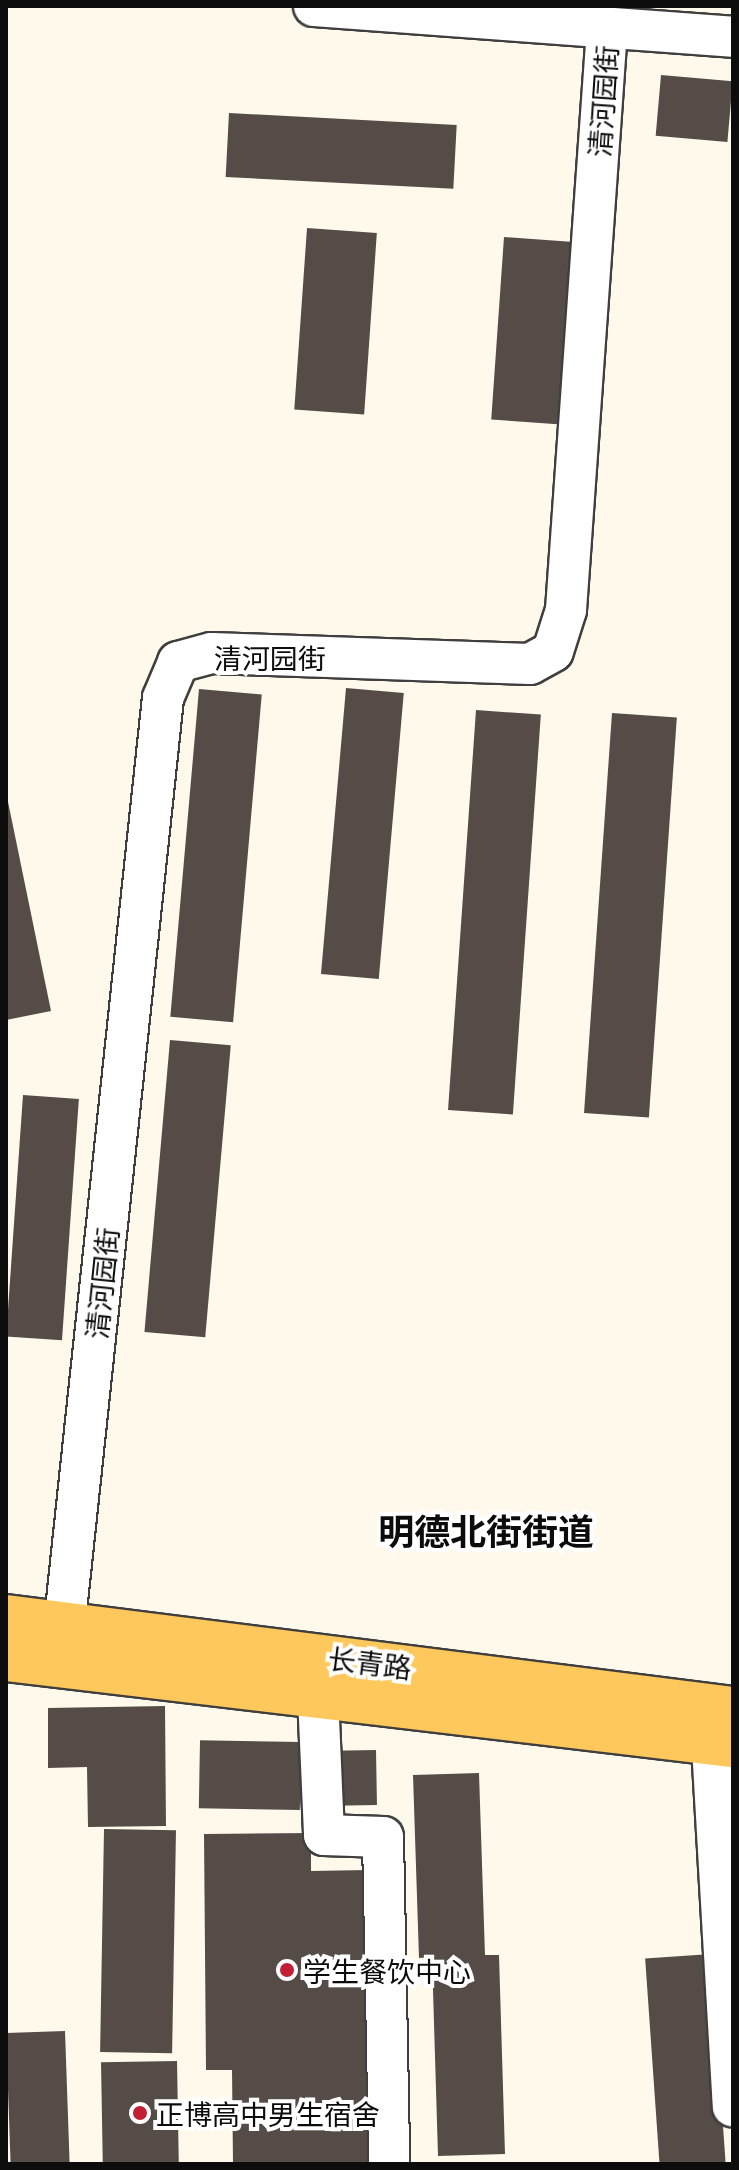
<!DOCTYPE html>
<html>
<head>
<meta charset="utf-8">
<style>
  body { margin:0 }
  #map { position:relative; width:739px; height:2170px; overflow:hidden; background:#fff9eb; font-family:Georgia,"Noto Sans SC",serif }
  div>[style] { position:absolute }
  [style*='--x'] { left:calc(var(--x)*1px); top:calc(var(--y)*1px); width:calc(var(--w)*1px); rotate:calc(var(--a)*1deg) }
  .building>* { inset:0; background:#554c48; transform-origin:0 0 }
  .roads { filter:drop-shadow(2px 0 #3f3f3f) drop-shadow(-2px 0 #3f3f3f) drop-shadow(0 2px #3f3f3f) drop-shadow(0 -2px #3f3f3f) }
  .minor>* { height:40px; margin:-20px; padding:0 20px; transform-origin:20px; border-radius:20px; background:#fff }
  .major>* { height:44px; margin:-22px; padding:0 22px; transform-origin:22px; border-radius:22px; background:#ffc85c }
  .dots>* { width:22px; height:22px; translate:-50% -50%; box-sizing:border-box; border:4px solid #fff; border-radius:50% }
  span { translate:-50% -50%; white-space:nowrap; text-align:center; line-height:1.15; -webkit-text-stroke:8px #fff; paint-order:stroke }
  .street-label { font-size:28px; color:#0c0c0c }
  .poi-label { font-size:28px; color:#0c0c0c }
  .left { translate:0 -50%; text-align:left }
  .district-label { font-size:36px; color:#0c0c0c; font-weight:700 }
  .frame { position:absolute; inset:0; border:8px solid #0c0c0c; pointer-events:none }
</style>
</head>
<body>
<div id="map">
  <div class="building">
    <i style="left:661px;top:75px;width:72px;height:61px;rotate:5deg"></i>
    <i style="left:229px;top:113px;width:228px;height:64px;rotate:3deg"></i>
    <i style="left:307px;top:228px;width:70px;height:182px;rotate:4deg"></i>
    <i style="left:504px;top:237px;width:70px;height:183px;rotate:4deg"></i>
    <i style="left:346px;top:688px;width:58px;height:287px;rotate:5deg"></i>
    <i style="left:199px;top:689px;width:63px;height:329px;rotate:5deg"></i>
    <i style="left:476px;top:710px;width:65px;height:401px;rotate:4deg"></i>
    <i style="left:612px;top:713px;width:65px;height:401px;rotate:4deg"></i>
    <i style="clip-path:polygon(6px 792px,51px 1011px,6px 1020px)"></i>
    <i style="left:170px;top:1040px;width:61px;height:293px;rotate:5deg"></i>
    <i style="left:23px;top:1095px;width:56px;height:242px;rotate:4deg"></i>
    <i style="clip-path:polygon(165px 1706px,166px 1826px,88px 1827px,87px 1767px,48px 1768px,48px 1708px)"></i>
    <i style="left:301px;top:1742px;width:68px;height:101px;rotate:91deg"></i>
    <i style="left:376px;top:1750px;width:55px;height:43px;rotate:89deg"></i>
    <i style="clip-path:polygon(479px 1773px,485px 1955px,499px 1955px,505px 2154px,438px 2156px,432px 1957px,419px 1958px,413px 1775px)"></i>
    <i style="left:104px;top:1829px;width:72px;height:223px;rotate:1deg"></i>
    <i style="clip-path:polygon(311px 1833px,311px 1871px,367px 1870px,371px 2164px,233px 2164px,232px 2070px,206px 2070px,204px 1834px)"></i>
    <i style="left:711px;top:1954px;width:211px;height:66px;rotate:86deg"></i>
    <i style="left:65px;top:2031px;width:133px;height:59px;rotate:88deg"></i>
    <i style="left:177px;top:2061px;width:103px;height:76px;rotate:89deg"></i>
  </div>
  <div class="roads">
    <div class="minor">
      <i style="--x:314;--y:6;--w:420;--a:4.2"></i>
      <i style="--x:61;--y:1657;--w:964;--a:-83.93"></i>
      <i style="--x:163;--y:698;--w:39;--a:-67"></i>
      <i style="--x:178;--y:662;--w:35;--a:-15"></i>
      <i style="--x:212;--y:653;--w:318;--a:2"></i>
      <i style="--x:530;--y:664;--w:26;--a:-29"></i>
      <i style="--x:553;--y:651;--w:43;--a:-72.4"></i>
      <i style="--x:566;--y:610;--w:582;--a:-85.96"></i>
      <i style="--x:318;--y:1696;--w:139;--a:87.5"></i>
      <i style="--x:324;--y:1835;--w:59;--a:1.9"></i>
      <i style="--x:383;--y:1837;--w:327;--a:88.9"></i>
      <i style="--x:710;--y:1711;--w:396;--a:86.7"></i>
    </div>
    <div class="major">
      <i style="--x:6;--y:1617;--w:733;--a:7.21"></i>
      <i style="--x:6;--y:1659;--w:732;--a:6.75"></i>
    </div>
  </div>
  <div class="dots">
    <i style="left:287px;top:1970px;background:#c21e35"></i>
    <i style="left:140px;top:2113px;background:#c21e35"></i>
  </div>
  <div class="street-label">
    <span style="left:602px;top:101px;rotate:-86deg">清河园街</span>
    <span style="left:270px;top:657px">清河园街</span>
    <span style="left:101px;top:1283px;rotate:-84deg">清河园街</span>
    <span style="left:370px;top:1662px;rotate:7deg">长青路</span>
  </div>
  <div class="poi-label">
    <span class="left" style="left:303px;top:1970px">学生餐饮中心</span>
    <span class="left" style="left:156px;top:2113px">正博高中男生宿舍</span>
  </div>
  <div class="district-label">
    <span style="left:486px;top:1530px">明德北街街道</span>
  </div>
  <div class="frame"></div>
</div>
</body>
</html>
